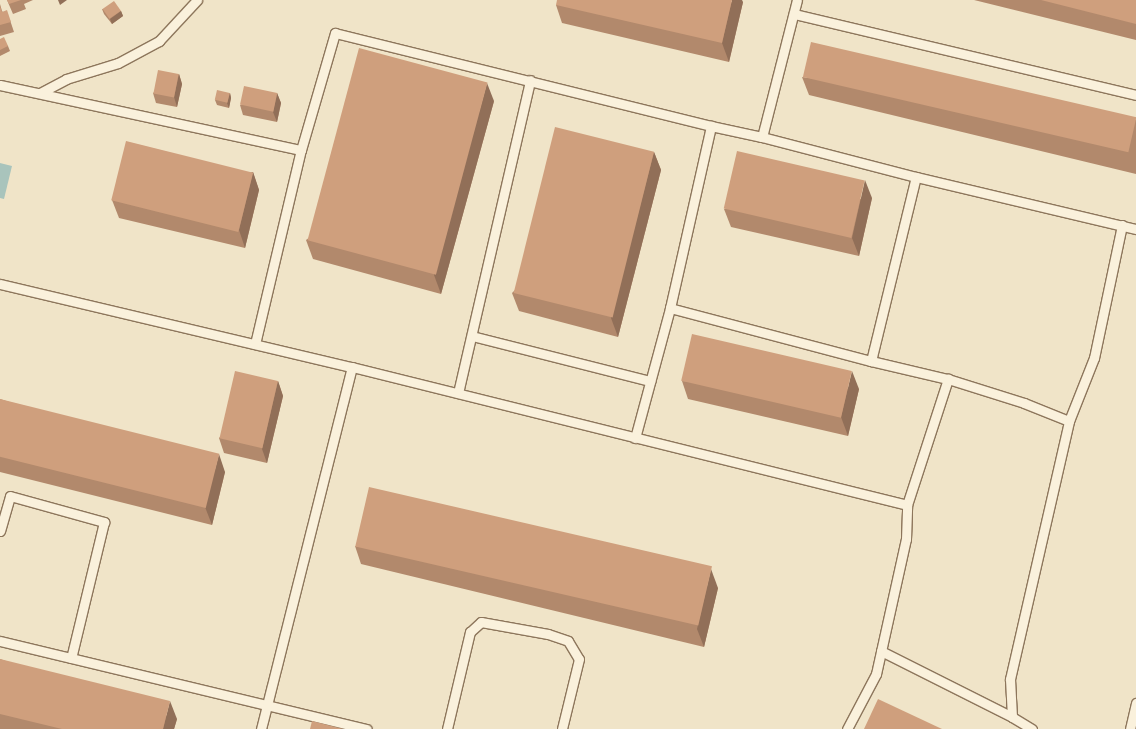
<!DOCTYPE html>
<html>
<head>
<meta charset="utf-8">
<style>
  body { margin:0 }
  #map { position:relative; width:1136px; height:729px; overflow:hidden; background:#f0e4c8; font-family:"PT Serif",serif }
  div>[style] { position:absolute }
  [style*='--x'] { left:calc(var(--x)*1px); top:calc(var(--y)*1px); width:calc(var(--w)*1px); rotate:calc(var(--a)*1deg) }
  .water>* { inset:0; background:#a9c4bc }
  .roads { filter:drop-shadow(1px 0 #8d765c) drop-shadow(-1px 0 #8d765c) drop-shadow(0 1px #8d765c) drop-shadow(0 -1px #8d765c) }
  .lane>* { height:9px; margin:-4.5px; padding:0 4.5px; transform-origin:4.5px; border-radius:4.5px; background:#faf1dc }
  .wall>* { inset:0; background:#b2896c }
  .shaded-wall>* { inset:0; background:#916f58 }
  .building>* { inset:0; background:#cf9f7d; transform-origin:0 0 }
  span { translate:-50% -50%; white-space:nowrap; text-align:center; line-height:1.15; -webkit-text-stroke:4px #f7eed8; paint-order:stroke }
</style>
</head>
<body>
<div id="map">
  <div class="water">
    <i style="clip-path:polygon(0 163px,12px 166px,4px 199px,0 198px)"></i>
  </div>
  <div class="roads">
    <div class="lane">
      <i style="--x:794;--y:14;--w:351;--a:13.3"></i>
      <i style="--x:0;--y:85;--w:308;--a:12.2"></i>
      <i style="--x:40;--y:93;--w:30;--a:-28"></i>
      <i style="--x:66;--y:79;--w:54;--a:-17.1"></i>
      <i style="--x:118;--y:63;--w:47;--a:-28.2"></i>
      <i style="--x:159;--y:41;--w:56;--a:-47.2"></i>
      <i style="--x:762;--y:137;--w:141;--a:-75.7"></i>
      <i style="--x:0;--y:284;--w:362;--a:13.3"></i>
      <i style="--x:352;--y:367;--w:572;--a:13.96"></i>
      <i style="--x:907;--y:505;--w:133;--a:-72"></i>
      <i style="--x:670;--y:308;--w:208;--a:14.8"></i>
      <i style="--x:871;--y:361;--w:79;--a:13.2"></i>
      <i style="--x:948;--y:379;--w:80;--a:17.5"></i>
      <i style="--x:1024;--y:403;--w:48;--a:21.8"></i>
      <i style="--x:472;--y:336;--w:184;--a:14.2"></i>
      <i style="--x:255;--y:344;--w:199;--a:-76.7"></i>
      <i style="--x:301;--y:150;--w:122;--a:-73.8"></i>
      <i style="--x:335;--y:33;--w:387;--a:13.9"></i>
      <i style="--x:711;--y:126;--w:52;--a:12.2"></i>
      <i style="--x:762;--y:137;--w:159;--a:14.6"></i>
      <i style="--x:916;--y:177;--w:226;--a:13.3"></i>
      <i style="--x:871;--y:361;--w:189;--a:-76.3"></i>
      <i style="--x:458;--y:393;--w:321;--a:-77"></i>
      <i style="--x:635;--y:438;--w:135;--a:-74.9"></i>
      <i style="--x:670;--y:308;--w:187;--a:-77.3"></i>
      <i style="--x:0;--y:531;--w:36;--a:-74"></i>
      <i style="--x:10;--y:496;--w:98;--a:15.5"></i>
      <i style="--x:104;--y:522;--w:140;--a:103.6"></i>
      <i style="--x:0;--y:641;--w:377;--a:13.5"></i>
      <i style="--x:881;--y:651;--w:147;--a:26.7"></i>
      <i style="--x:261;--y:729;--w:373;--a:-75.9"></i>
      <i style="--x:447;--y:729;--w:100;--a:-76.7"></i>
      <i style="--x:470;--y:632;--w:15;--a:-42"></i>
      <i style="--x:481;--y:622;--w:68;--a:10.2"></i>
      <i style="--x:548;--y:634;--w:21;--a:19"></i>
      <i style="--x:568;--y:641;--w:21;--a:59"></i>
      <i style="--x:579;--y:659;--w:72;--a:103.7"></i>
      <i style="--x:847;--y:729;--w:62;--a:-62.2"></i>
      <i style="--x:876;--y:674;--w:138;--a:-77.5"></i>
      <i style="--x:906;--y:539;--w:34;--a:-88"></i>
      <i style="--x:1032;--y:729;--w:23;--a:-149"></i>
      <i style="--x:1012;--y:717;--w:38;--a:-93"></i>
      <i style="--x:1010;--y:679;--w:265;--a:-77.1"></i>
      <i style="--x:1069;--y:421;--w:68;--a:-68.4"></i>
      <i style="--x:1094;--y:358;--w:136;--a:-78.1"></i>
      <i style="--x:1130;--y:729;--w:27;--a:-77"></i>
    </div>
  </div>
  <div class="wall">
    <i style="clip-path:polygon(7px 0,33px 0,24px 4px,26px 9px,13px 14px)"></i>
    <i style="clip-path:polygon(974px 0,1136px 0,1136px 40px)"></i>
    <i style="clip-path:polygon(743px 2px,729px 62px,562px 23px,556px 5px)"></i>
    <i style="clip-path:polygon(0 4px,2px 11px,10px 20px,14px 32px,0 36px)"></i>
    <i style="clip-path:polygon(102px 9px,121px 11px,123px 16px,112px 24px,104px 14px)"></i>
    <i style="clip-path:polygon(0 39px,8px 46px,10px 51px,0 56px)"></i>
    <i style="clip-path:polygon(179px 74px,182px 84px,177px 107px,156px 103px,153px 93px)"></i>
    <i style="clip-path:polygon(802px 77px,1136px 120px,1136px 174px,809px 95px)"></i>
    <i style="clip-path:polygon(230px 93px,231px 98px,229px 108px,217px 105px,215px 100px)"></i>
    <i style="clip-path:polygon(277px 93px,281px 103px,277px 122px,243px 115px,240px 105px)"></i>
    <i style="clip-path:polygon(494px 101px,441px 294px,313px 259px,306px 240px)"></i>
    <i style="clip-path:polygon(654px 152px,661px 170px,618px 337px,519px 311px,512px 293px)"></i>
    <i style="clip-path:polygon(253px 172px,259px 190px,245px 248px,119px 218px,112px 200px)"></i>
    <i style="clip-path:polygon(872px 198px,859px 256px,731px 227px,724px 209px)"></i>
    <i style="clip-path:polygon(278px 381px,283px 396px,267px 463px,224px 453px,219px 438px)"></i>
    <i style="clip-path:polygon(682px 381px,859px 389px,848px 436px,688px 399px)"></i>
    <i style="clip-path:polygon(0 399px,225px 472px,212px 525px,0 472px)"></i>
    <i style="clip-path:polygon(355px 546px,718px 588px,704px 647px,361px 564px)"></i>
    <i style="clip-path:polygon(0 659px,177px 719px,174px 729px,0 729px)"></i>
  </div>
  <div class="shaded-wall">
    <i style="clip-path:polygon(58px 0,67px 0,60px 5px)"></i>
    <i style="clip-path:polygon(732px 0,742px 0,743px 2px,729px 62px,722px 43px)"></i>
    <i style="clip-path:polygon(121px 11px,123px 16px,112px 24px,110px 19px)"></i>
    <i style="clip-path:polygon(179px 74px,182px 84px,177px 107px,174px 97px)"></i>
    <i style="clip-path:polygon(487px 83px,494px 101px,441px 294px,434px 275px)"></i>
    <i style="clip-path:polygon(230px 93px,231px 98px,229px 108px,227px 103px)"></i>
    <i style="clip-path:polygon(277px 93px,281px 103px,277px 122px,273px 112px)"></i>
    <i style="clip-path:polygon(654px 152px,661px 170px,618px 337px,611px 318px)"></i>
    <i style="clip-path:polygon(253px 172px,259px 190px,245px 248px,239px 230px)"></i>
    <i style="clip-path:polygon(865px 180px,872px 198px,859px 256px,852px 238px)"></i>
    <i style="clip-path:polygon(852px 371px,859px 389px,848px 436px,841px 417px)"></i>
    <i style="clip-path:polygon(278px 381px,283px 396px,267px 463px,262px 449px)"></i>
    <i style="clip-path:polygon(219px 454px,225px 472px,212px 525px,205px 507px)"></i>
    <i style="clip-path:polygon(711px 569px,718px 588px,704px 647px,697px 629px)"></i>
    <i style="clip-path:polygon(170px 701px,177px 719px,174px 729px,163px 729px)"></i>
  </div>
  <div class="building">
    <i style="clip-path:polygon(7px 0,21px 0,9px 4px)"></i>
    <i style="clip-path:polygon(557px 0,732px 0,722px 43px,556px 5px)"></i>
    <i style="clip-path:polygon(1041px 0,1136px 0,1136px 24px)"></i>
    <i style="left:114px;top:1px;width:12px;height:14px;rotate:55deg"></i>
    <i style="clip-path:polygon(0 6px,2px 12px,7px 10px,11px 22px,0 25px)"></i>
    <i style="clip-path:polygon(4px 37px,8px 46px,0 50px,0 39px)"></i>
    <i style="left:811px;top:42px;width:334px;height:36px;rotate:13deg"></i>
    <i style="left:359px;top:48px;width:133px;height:199px;rotate:15deg"></i>
    <i style="left:158px;top:70px;width:21px;height:24px;rotate:11deg"></i>
    <i style="left:244px;top:86px;width:34px;height:19px;rotate:12deg"></i>
    <i style="left:217px;top:90px;width:13px;height:10px;rotate:13deg"></i>
    <i style="left:555px;top:127px;width:102px;height:171px;rotate:14deg"></i>
    <i style="left:126px;top:141px;width:131px;height:61px;rotate:14deg"></i>
    <i style="left:737px;top:151px;width:131px;height:59px;rotate:13deg"></i>
    <i style="left:692px;top:334px;width:164px;height:48px;rotate:13deg"></i>
    <i style="left:235px;top:371px;width:44px;height:69px;rotate:13deg"></i>
    <i style="left:0;top:399px;width:226px;height:56px;rotate:14deg"></i>
    <i style="left:369px;top:487px;width:352px;height:61px;rotate:13deg"></i>
    <i style="clip-path:polygon(0 659px,170px 701px,163px 729px,62px 729px,0 714px)"></i>
    <i style="clip-path:polygon(878px 699px,942px 729px,864px 729px)"></i>
    <i style="clip-path:polygon(312px 721px,343px 729px,310px 729px)"></i>
  </div>
</div>
</body>
</html>
